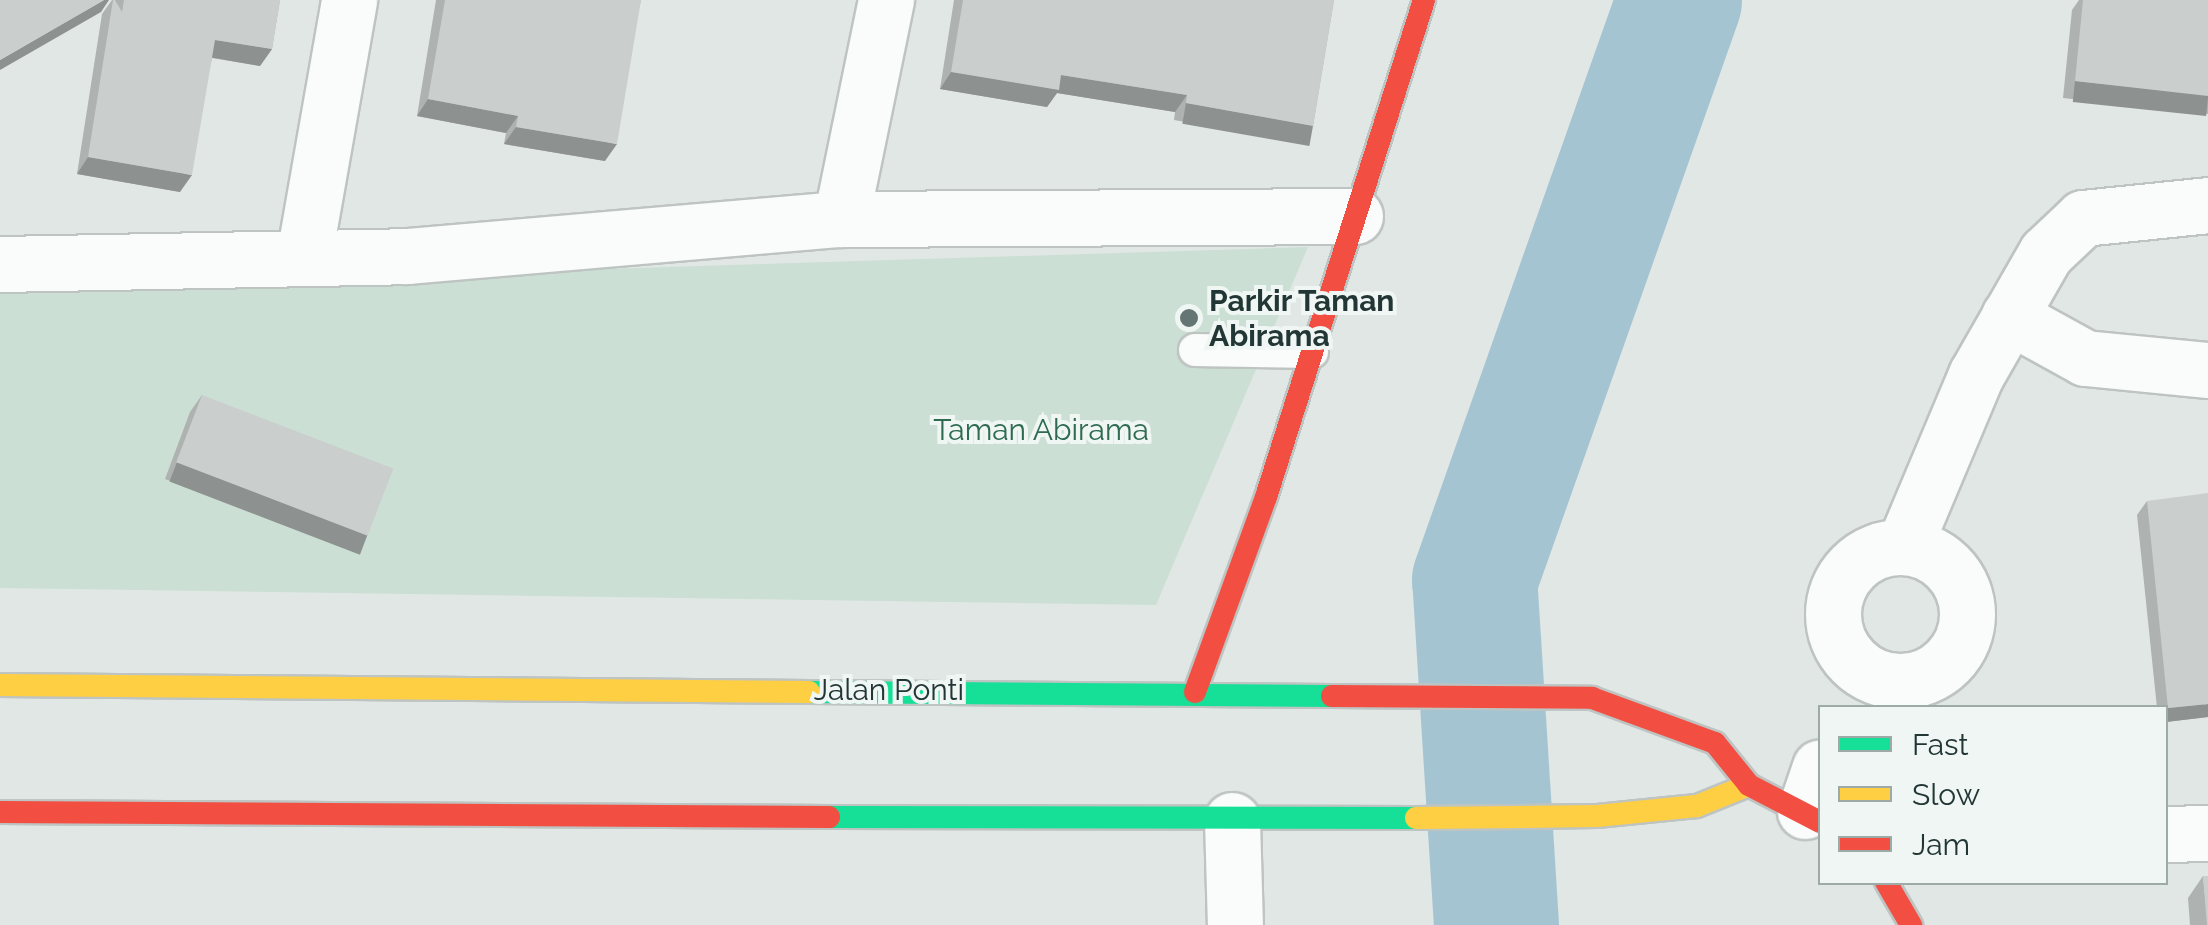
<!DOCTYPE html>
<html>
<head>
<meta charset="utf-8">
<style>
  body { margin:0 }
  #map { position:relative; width:2208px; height:925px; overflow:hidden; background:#e1e7e5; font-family:Raleway,sans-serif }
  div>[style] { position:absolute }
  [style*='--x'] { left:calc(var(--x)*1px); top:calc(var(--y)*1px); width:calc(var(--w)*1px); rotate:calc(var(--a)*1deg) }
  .green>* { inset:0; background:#cbdfd4 }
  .river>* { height:125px; margin:-62.5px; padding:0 62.5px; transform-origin:62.5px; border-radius:62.5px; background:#a5c4d2 }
  .roads { filter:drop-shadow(2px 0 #bec4c2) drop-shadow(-2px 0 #bec4c2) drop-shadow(0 2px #bec4c2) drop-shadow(0 -2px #bec4c2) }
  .lane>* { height:32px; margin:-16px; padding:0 16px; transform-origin:16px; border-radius:16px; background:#fafbfb }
  .street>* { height:55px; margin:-27.5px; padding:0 27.5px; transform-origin:27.5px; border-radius:27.5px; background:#fafbfb }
  .street>.ring { margin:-27.5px; padding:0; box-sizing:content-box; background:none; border:55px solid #fafbfb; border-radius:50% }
  .fast>* { height:22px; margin:-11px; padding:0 11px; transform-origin:11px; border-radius:11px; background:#16e098 }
  .slow>* { height:22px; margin:-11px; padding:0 11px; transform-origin:11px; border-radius:11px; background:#ffcf43 }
  .jam>* { height:22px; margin:-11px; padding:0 11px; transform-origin:11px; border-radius:11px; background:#f24e42 }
  .wall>* { inset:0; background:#aeb2b1 }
  .shaded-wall>* { inset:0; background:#8d9190; transform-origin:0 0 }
  .building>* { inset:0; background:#cacfce; transform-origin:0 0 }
  .dots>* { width:28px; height:28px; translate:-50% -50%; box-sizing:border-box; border:5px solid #eff6f4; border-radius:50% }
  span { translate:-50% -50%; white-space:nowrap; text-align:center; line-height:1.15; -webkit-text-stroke:8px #eff6f4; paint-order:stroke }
  .poi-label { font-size:30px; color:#223735; font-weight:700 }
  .left { translate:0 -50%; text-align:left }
  .park-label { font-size:30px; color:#2f6b51 }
  .street-label { font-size:30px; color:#223735 }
  .legend { position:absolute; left:1818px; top:705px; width:350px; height:180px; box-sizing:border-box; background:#eff6f4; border:2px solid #9daaa8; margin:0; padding:12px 18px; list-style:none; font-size:30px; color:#223735 }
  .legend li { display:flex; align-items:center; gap:20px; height:50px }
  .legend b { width:50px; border:2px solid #9daaa8 }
</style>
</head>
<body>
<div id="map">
  <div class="green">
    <i style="clip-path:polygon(1308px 247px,1156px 605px,0 588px,0 288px)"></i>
  </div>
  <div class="river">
    <i style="--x:1496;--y:925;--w:346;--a:-93.6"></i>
    <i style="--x:1474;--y:580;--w:615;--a:-70.53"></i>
  </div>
  <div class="roads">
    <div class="lane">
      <i style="--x:1195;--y:350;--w:117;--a:1"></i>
    </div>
    <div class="street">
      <i style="--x:841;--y:219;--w:224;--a:-78.4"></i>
      <i style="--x:304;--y:256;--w:260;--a:-80"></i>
      <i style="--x:0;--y:264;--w:407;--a:-1.1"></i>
      <i style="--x:407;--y:256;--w:436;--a:-4.9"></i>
      <i style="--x:841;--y:219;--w:514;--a:-0.33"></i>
      <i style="--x:2009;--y:316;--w:87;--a:28.9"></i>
      <i style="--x:2085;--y:358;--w:124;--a:5.6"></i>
      <i style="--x:1904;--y:546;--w:186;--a:-67.2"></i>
      <i style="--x:1976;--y:375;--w:141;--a:-60.2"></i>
      <i style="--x:2046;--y:253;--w:51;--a:-43.4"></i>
      <i style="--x:2083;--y:218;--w:126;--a:-5.9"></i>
      <i class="ring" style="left:1833px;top:547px;width:79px;height:79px"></i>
      <i style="--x:1805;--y:811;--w:46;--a:-71.2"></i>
      <i style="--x:1232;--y:820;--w:105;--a:88.4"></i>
      <i style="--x:2166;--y:834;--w:42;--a:-1.4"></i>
    </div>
    <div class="fast">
      <i style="--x:809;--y:692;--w:523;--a:0.44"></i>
      <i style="--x:829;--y:817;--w:587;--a:0.1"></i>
    </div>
    <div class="slow">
      <i style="--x:0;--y:685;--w:809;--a:0.5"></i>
      <i style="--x:1416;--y:818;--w:181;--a:-0.6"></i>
      <i style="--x:1597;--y:816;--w:100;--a:-5.7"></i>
      <i style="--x:1697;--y:806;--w:56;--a:-22"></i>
    </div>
    <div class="jam">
      <i style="--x:1195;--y:692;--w:208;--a:-70"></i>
      <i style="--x:1266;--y:497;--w:522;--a:-72.36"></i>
      <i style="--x:1332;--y:696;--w:260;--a:0.4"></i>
      <i style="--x:1592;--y:698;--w:131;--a:20.1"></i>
      <i style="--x:1715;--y:743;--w:54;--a:51"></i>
      <i style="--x:1749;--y:785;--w:80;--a:27.5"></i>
      <i style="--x:0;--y:812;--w:829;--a:0.35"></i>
      <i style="--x:1886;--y:882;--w:50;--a:59.8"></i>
    </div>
  </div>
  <div class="wall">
    <i style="clip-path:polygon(112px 0,280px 0,272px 49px,260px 66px,212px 58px,180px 192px,77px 174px,102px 14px)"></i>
    <i style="clip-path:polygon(436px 0,641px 0,605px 161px,504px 144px,506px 133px,417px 116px)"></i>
    <i style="clip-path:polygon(954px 0,1334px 0,1313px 126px,1301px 143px,1174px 120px,1175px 112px,1057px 93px,1047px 107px,940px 89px)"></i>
    <i style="clip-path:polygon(2079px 0,2208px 0,2208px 114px,2063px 98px,2072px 10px)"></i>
    <i style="clip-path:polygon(202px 395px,356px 552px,165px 479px,190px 412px)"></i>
    <i style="clip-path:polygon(2147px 501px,2208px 717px,2166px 722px,2166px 708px,2157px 708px,2137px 515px)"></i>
    <i style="clip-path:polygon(2203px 876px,2208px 925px,2190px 925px,2188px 898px)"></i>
  </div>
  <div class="shaded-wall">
    <i style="clip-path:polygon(104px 0,109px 0,101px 12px,0 70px,0 60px)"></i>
    <i style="clip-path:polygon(215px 40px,272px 49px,260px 66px,203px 56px)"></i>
    <i style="clip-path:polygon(951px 72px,1061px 75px,1187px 95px,1175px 112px,1057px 93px,1047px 107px,940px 89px)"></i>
    <i style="left:2075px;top:81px;width:134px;height:21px;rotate:6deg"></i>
    <i style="clip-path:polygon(428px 99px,518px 116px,506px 133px,417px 116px)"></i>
    <i style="left:1186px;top:103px;width:129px;height:21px;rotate:10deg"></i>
    <i style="clip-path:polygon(516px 127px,617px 144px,605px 161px,504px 144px)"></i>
    <i style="clip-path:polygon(88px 157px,192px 175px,180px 192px,77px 174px)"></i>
    <i style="left:177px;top:462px;width:204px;height:21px;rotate:21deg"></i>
    <i style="clip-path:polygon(2208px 704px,2208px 717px,2166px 722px,2166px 712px,2168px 708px)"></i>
  </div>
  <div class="building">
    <i style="clip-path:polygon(0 0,104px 0,0 60px)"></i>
    <i style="clip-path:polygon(113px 0,115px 0,122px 12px,124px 0,280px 0,272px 49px,215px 40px,192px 175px,88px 157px)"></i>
    <i style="clip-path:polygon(445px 0,641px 0,617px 144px,516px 127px,518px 116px,428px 99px)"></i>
    <i style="clip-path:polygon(963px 0,1334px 0,1313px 126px,1186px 103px,1187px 95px,1061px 75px,1059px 90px,951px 72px)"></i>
    <i style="clip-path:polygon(2083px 0,2208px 0,2208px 96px,2075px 81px)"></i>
    <i style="left:202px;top:395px;width:205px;height:72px;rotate:21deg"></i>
    <i style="clip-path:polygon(2208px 493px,2208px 704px,2168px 708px,2147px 501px)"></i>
    <i style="clip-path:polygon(2203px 876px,2208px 876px,2208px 925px,2207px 925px)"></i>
  </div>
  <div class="dots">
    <i style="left:1189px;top:318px;background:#657573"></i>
  </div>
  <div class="poi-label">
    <span class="left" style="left:1209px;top:318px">Parkir Taman<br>Abirama</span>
  </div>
  <div class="park-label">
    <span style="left:1041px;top:430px">Taman Abirama</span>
  </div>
  <div class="street-label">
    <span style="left:889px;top:690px">Jalan Ponti</span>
  </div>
  <ul class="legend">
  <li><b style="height:12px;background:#16e098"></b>Fast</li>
  <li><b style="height:12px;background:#ffcf43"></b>Slow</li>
  <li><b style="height:12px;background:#f24e42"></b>Jam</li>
  </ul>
</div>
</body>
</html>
